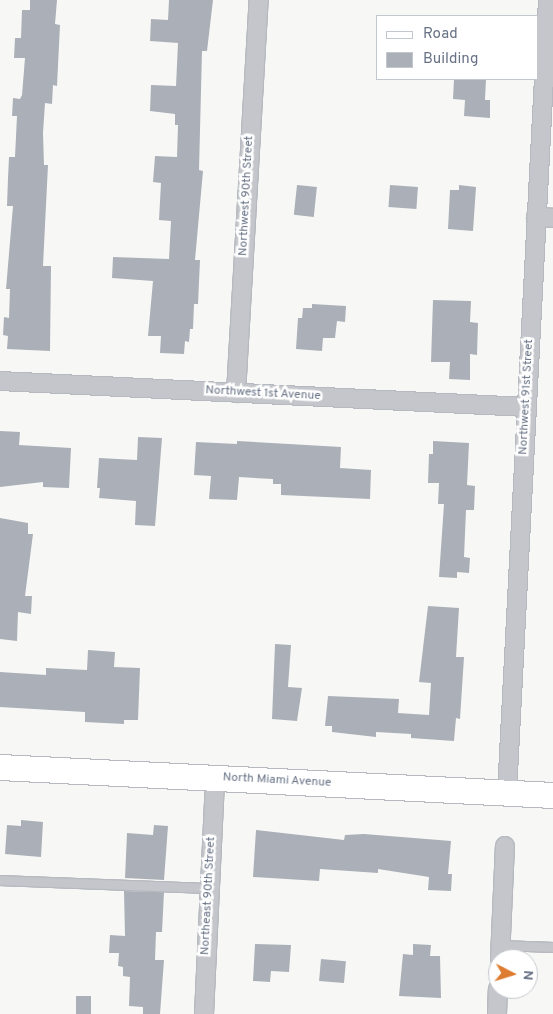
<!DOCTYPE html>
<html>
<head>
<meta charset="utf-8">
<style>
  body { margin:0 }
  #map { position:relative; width:553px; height:1014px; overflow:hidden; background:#f7f8f5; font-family:Overpass,sans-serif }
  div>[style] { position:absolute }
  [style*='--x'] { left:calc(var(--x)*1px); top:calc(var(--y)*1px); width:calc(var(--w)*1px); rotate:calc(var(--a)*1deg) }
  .building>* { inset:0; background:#aaafb8; transform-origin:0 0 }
  .roads { filter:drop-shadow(1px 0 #b6b9bf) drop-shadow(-1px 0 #b6b9bf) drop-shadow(0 1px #b6b9bf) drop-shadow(0 -1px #b6b9bf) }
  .service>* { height:9px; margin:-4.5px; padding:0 4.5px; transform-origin:4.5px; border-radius:4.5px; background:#c4c6cb }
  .minor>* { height:18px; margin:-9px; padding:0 9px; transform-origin:9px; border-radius:9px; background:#c4c6cb }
  .secondary>* { height:25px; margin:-12.5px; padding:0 12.5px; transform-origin:12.5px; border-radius:12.5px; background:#fff }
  span { translate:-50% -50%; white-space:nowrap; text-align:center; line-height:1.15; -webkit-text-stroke:5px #fff; paint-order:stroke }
  .street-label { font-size:12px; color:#687285 }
  .legend { position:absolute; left:376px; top:15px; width:162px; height:65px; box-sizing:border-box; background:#fff; border:1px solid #c3c7ce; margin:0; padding:6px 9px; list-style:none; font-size:15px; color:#687285 }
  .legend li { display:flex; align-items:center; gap:10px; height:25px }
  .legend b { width:25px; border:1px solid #c3c7ce }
  .north { position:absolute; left:488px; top:949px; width:50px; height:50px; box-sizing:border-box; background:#fff; border:1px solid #c3c7ce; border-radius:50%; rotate:95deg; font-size:14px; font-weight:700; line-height:20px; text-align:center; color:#687285 }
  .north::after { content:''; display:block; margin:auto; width:18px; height:22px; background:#dd7b30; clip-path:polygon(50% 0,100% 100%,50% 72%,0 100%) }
</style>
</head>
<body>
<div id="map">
  <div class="building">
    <i style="clip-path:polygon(30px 0,57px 0,55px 24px,60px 25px,57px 86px,53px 85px,52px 104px,45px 103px,43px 133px,44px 165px,48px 165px,43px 266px,51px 266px,50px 351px,7px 349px,8px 336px,3px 335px,4px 317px,9px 318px,10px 289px,6px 289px,13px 206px,7px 206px,8px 178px,9px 157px,15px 157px,17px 116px,12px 116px,13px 98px,20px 99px,22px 95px,25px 58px,14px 58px,15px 38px,21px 38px,22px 10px,30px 10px)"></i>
    <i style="clip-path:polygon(169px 0,213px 0,207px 51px,202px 51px,199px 170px,203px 171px,195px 260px,200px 260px,198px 304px,194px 304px,193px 329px,190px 329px,189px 342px,185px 341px,184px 354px,160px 353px,161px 336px,148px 336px,153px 281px,112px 278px,113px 257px,169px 259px,171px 221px,159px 220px,161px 183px,153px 182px,155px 156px,177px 157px,178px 125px,175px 125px,175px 114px,150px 111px,151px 85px,176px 86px,178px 43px,150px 41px,151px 19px,168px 20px)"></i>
    <i style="clip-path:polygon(454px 79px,486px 79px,485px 100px,490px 100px,490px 118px,464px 116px,465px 100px,453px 99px)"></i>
    <i style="left:297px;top:185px;width:20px;height:30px;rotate:6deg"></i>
    <i style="left:390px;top:185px;width:28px;height:22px;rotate:4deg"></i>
    <i style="clip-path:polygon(459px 185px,476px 187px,473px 231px,448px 229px,450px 190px,459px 190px)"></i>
    <i style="clip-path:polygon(433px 300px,471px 301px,470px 322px,478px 323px,477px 355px,470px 354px,470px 380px,449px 379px,450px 362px,431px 362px)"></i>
    <i style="clip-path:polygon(312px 304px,346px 306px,345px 322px,337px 321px,335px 338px,323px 338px,322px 351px,296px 349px,298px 318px,302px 318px,303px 308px,312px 308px)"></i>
    <i style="clip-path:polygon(0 431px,20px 432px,19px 445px,71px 448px,69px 488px,43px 487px,43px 482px,0 487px)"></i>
    <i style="clip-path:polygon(138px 437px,162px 438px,155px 526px,135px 525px,136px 501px,99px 498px,100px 488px,97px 488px,99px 458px,137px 460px)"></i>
    <i style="clip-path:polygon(237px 441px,341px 447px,340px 468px,371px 470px,370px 499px,281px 495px,281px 484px,273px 484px,273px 479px,239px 477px,237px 500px,209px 499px,211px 476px,194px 475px,196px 442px,237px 444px)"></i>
    <i style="clip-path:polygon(433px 441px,469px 443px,467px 485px,475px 486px,474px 510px,466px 510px,464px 557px,470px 558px,469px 573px,457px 572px,457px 578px,439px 577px,444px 504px,438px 504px,439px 483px,428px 483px,429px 454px,433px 454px)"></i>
    <i style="clip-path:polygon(0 518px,28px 523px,28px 534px,33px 534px,25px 596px,32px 596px,31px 614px,18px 612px,17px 641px,0 639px)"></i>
    <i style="clip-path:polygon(428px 606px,459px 608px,456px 657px,464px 657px,460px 719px,456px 718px,454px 741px,411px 738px,411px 734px,376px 732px,376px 737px,332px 732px,332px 726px,325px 726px,328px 696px,399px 699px,398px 713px,429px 715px,431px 683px,419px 682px)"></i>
    <i style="clip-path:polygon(275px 644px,291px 645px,288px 687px,302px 688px,297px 721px,272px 719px)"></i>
    <i style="clip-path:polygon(88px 650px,115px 652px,114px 667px,140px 668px,138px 720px,124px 720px,124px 724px,85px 722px,85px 712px,0 707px,0 672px,46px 675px,46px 668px,87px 670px)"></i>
    <i style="clip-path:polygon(21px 820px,43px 822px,41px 857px,5px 854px,7px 825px,21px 826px)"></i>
    <i style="clip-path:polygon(154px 825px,168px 826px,164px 880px,125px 878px,127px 833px,153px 835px)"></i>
    <i style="clip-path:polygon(256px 830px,344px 840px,345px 835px,364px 834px,451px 841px,448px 874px,452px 874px,451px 891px,428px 890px,429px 877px,378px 869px,378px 873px,320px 869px,319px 881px,253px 877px)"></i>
    <i style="clip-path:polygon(124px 891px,164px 892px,162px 932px,156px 932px,155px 960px,164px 960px,160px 1014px,143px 1014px,143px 1007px,129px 1006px,130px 977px,123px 976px,123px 967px,118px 966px,119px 953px,109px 953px,110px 935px,125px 936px)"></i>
    <i style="clip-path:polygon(255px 944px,291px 945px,289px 972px,271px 971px,270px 982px,253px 981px)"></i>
    <i style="clip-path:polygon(413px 944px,431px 945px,430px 956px,440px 956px,441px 998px,399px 996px,403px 954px,413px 955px)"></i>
    <i style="left:321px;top:959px;width:25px;height:22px;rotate:5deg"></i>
    <i style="left:76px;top:996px;width:15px;height:18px"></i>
  </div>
  <div class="roads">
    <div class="service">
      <i style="--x:0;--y:880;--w:210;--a:2.2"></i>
      <i style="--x:500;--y:945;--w:53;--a:2.2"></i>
    </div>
    <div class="minor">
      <i style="--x:536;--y:217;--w:17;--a:3"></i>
      <i style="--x:0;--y:381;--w:527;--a:2.83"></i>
      <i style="--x:236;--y:393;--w:394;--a:-86.7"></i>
      <i style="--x:507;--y:793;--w:794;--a:-87.04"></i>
      <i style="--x:500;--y:959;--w:113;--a:-87.5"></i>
      <i style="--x:204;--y:1014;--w:236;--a:-87.3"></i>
      <i style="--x:497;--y:1014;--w:25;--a:-88"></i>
    </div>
    <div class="secondary">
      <i style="--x:0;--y:767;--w:554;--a:2.9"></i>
    </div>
  </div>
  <div class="street-label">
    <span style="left:247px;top:196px;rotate:-87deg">Northwest 90th Street</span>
    <span style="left:263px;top:394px;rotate:3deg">Northwest 1st Avenue</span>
    <span style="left:527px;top:397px;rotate:-87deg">Northwest 91st Street</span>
    <span style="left:277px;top:781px;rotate:3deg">North Miami Avenue</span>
    <span style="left:209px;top:896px;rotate:-87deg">Northeast 90th Street</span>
  </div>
  <ul class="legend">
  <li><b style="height:6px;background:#fff"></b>Road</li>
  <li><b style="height:14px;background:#aaafb8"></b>Building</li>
  </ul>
  <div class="north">N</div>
</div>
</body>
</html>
